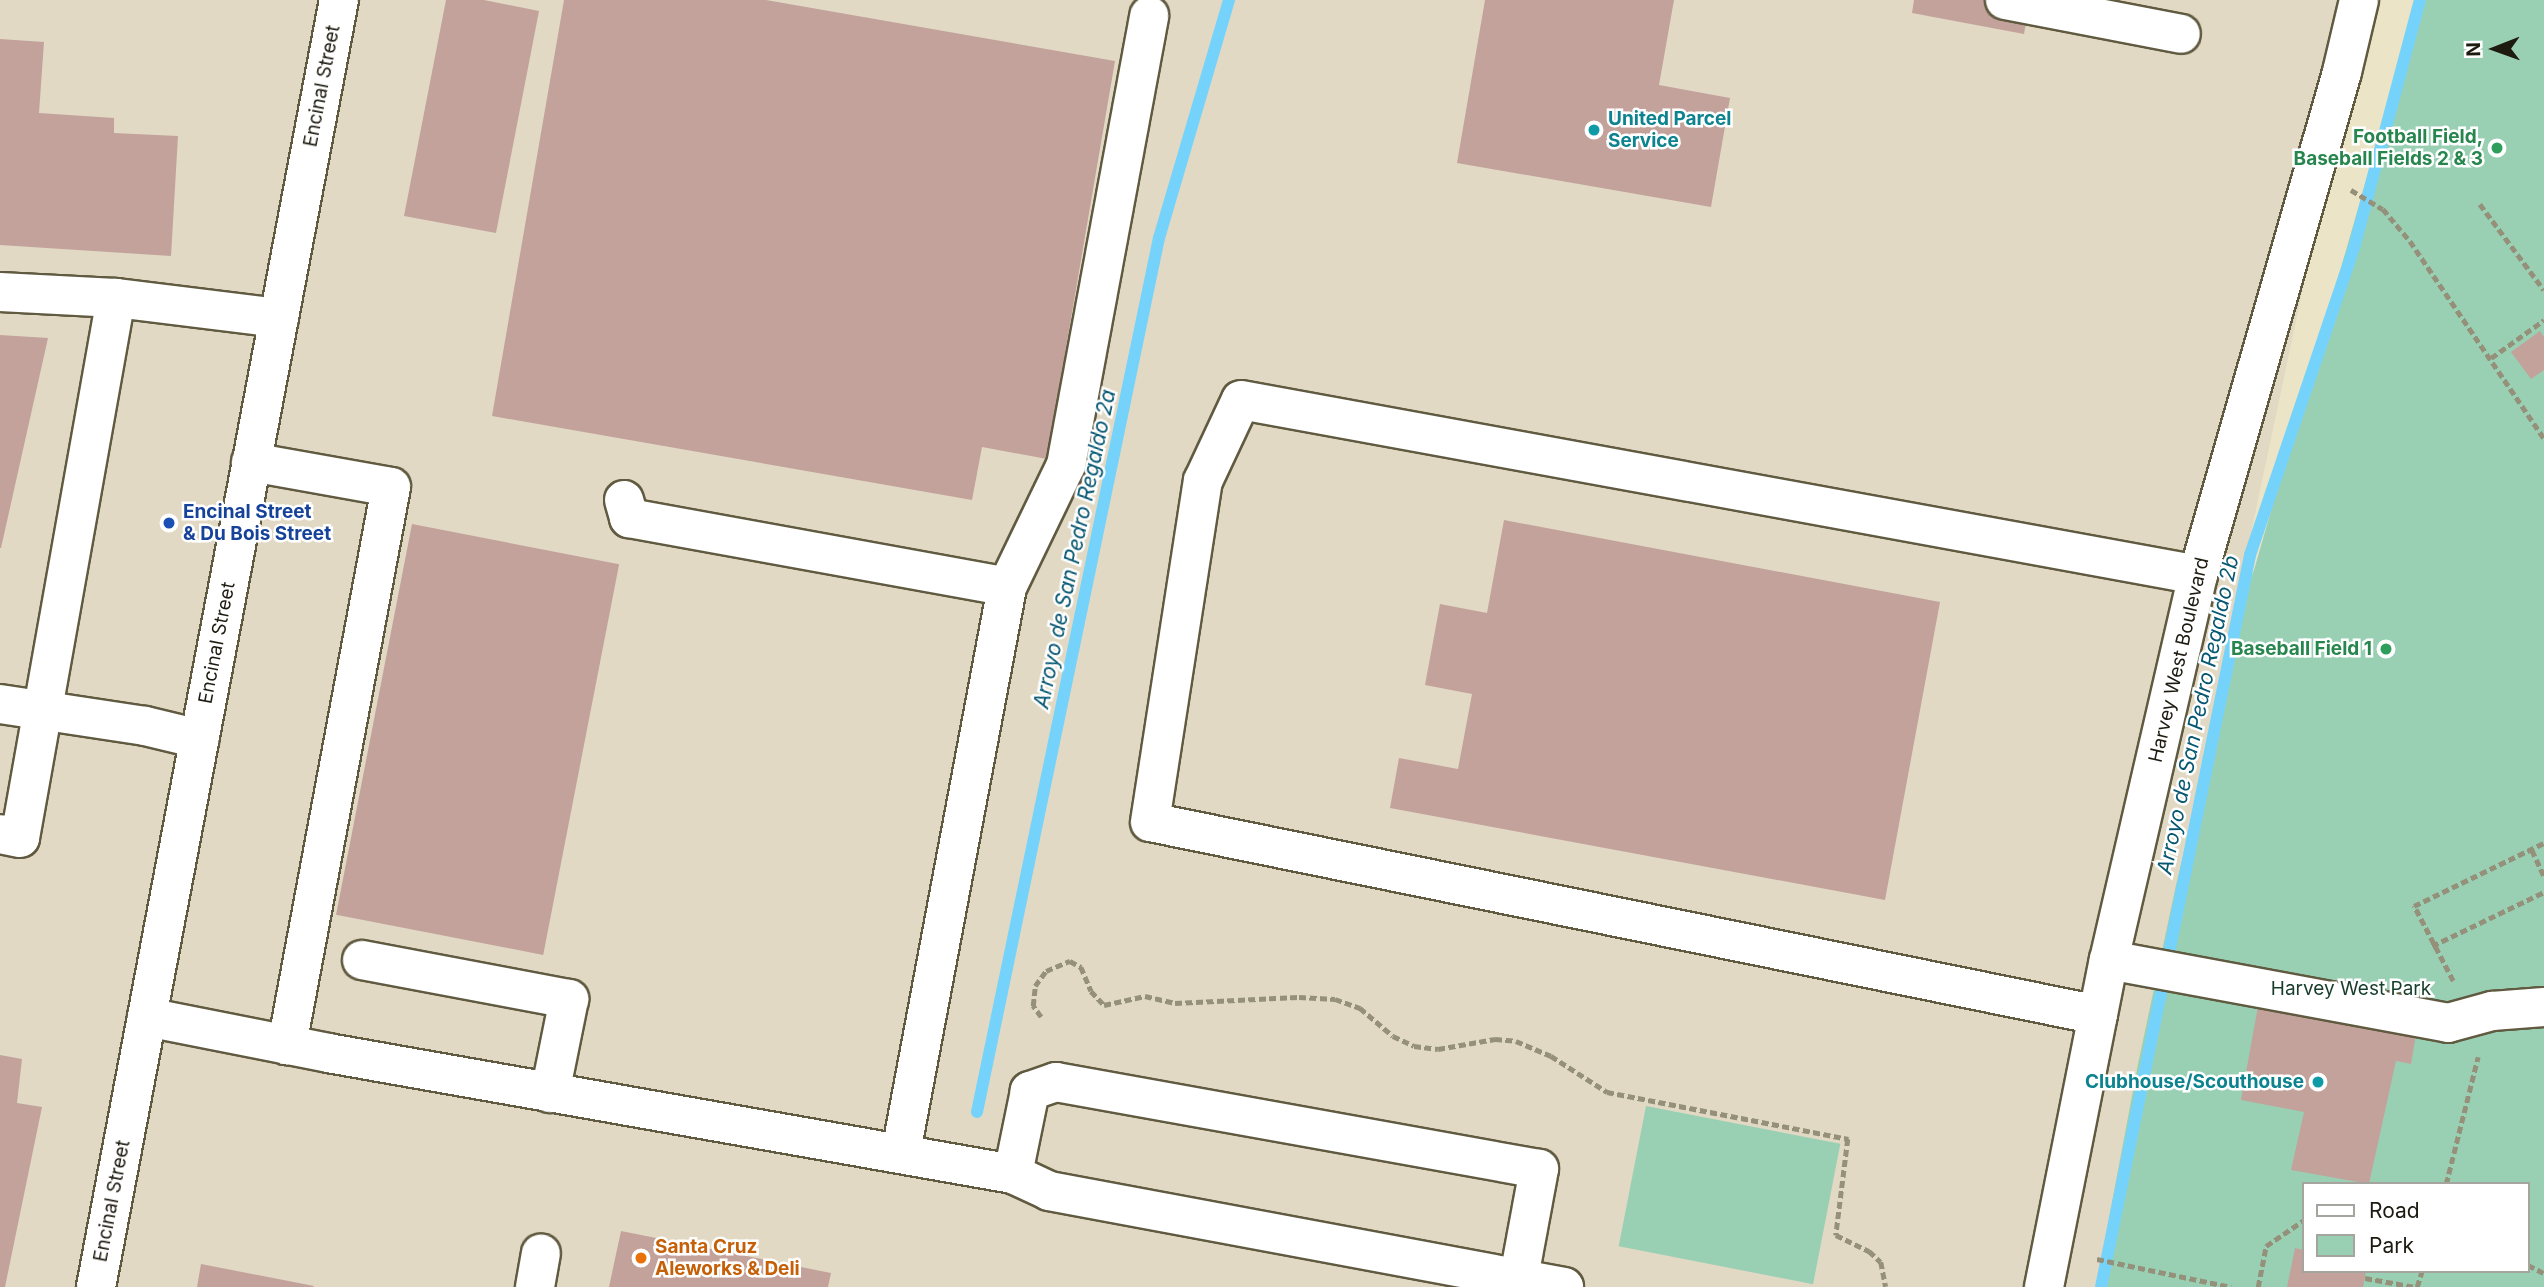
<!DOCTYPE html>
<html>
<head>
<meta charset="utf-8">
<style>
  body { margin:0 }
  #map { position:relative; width:2544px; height:1287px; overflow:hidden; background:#ebe4c6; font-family:Inter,sans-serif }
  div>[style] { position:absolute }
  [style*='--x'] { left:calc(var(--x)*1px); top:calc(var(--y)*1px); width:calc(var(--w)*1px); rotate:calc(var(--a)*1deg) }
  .industrial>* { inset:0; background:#e1d9c4 }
  .green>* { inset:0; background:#99d0b4; transform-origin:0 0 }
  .stream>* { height:12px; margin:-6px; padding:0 6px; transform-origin:6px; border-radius:6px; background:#75d3fb }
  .building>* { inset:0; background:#c3a29c; transform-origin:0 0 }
  .path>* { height:4.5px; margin-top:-2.25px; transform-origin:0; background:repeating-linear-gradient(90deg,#95907a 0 7px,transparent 0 10.5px) }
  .roads { filter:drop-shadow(2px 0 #605a40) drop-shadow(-2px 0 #605a40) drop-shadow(0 2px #605a40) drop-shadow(0 -2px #605a40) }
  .minor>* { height:38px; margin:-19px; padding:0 19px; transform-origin:19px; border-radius:19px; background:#fff }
  .dots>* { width:19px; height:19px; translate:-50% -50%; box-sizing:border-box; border:4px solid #fff; border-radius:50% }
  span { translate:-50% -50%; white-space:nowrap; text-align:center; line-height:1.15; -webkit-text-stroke:5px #fff; paint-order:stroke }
  .street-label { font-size:19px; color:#1d1b10 }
  .culture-label { font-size:19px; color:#0d838f; font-weight:700 }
  .left { translate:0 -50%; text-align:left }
  .right { translate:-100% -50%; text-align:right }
  .leisure-label { font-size:19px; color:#27864d; font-weight:700 }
  .transit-label { font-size:19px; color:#164399; font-weight:700 }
  .park-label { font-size:19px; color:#173e2c }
  .food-label { font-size:19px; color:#c56008; font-weight:700 }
  .water-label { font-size:21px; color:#055772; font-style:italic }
  .legend { position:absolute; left:2302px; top:1182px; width:228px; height:91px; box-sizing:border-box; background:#fff; border:2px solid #a5a49f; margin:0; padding:9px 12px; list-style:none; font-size:21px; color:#1d1b10 }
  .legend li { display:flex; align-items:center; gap:14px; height:35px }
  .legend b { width:35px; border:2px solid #a5a49f }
  .north { position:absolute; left:2460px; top:14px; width:70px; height:70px; -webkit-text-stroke:5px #fff; paint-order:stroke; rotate:269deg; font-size:19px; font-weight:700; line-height:28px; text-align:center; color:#1d1b10 }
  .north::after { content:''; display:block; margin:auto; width:24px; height:32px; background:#1d1b10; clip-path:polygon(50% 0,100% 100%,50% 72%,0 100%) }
</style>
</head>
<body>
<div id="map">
  <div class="industrial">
    <i style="clip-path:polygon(0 0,2364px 0,2138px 1066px,2096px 1287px,0 1287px)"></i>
  </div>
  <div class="green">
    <i style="clip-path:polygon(evenodd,2418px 0,2544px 0,2544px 1287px,2096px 1287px,2138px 1064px,2176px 885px,2221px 698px,2222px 679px,2236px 619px,2254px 570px,2418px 0,2304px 1184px,2528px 1184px,2528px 1271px,2304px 1271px,2304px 1184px)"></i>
    <i style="left:1646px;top:1106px;width:198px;height:143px;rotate:11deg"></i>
  </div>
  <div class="stream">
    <i style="--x:977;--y:1112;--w:893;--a:-78.24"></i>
    <i style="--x:1159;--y:238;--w:248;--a:-73.6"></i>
    <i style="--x:2101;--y:1287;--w:747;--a:-78.49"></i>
    <i style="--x:2250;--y:555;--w:328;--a:-71.3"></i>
    <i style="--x:2355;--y:244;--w:253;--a:-75.1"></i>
  </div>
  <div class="building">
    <i style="clip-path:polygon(446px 0,484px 0,539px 11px,496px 233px,404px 216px)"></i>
    <i style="clip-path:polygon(564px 0,766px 0,1115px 61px,1047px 459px,982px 447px,972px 500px,492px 416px)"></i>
    <i style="clip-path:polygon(1485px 0,1674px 0,1659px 85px,1730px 98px,1711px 207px,1457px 163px)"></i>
    <i style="clip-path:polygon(1914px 0,2030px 0,2024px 34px,1912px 13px)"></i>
    <i style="clip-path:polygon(0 39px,44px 42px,39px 113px,114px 118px,114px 133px,178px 136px,171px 256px,0 245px)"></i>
    <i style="clip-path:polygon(2540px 331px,2544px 337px,2544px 370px,2531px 379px,2511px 352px)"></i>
    <i style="clip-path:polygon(0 335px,48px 338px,1px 548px,0 548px)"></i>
    <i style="clip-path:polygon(1504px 520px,1940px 602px,1885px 900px,1390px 808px,1399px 758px,1458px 769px,1472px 694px,1425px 685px,1440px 604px,1487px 613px)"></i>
    <i style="left:412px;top:524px;width:211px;height:398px;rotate:11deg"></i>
    <i style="clip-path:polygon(2258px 1006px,2416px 1034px,2411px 1064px,2396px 1061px,2369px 1184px,2291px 1170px,2304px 1112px,2241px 1100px)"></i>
    <i style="clip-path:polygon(0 1055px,22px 1059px,17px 1103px,42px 1107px,5px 1287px,0 1287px)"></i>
    <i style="clip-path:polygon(621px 1231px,831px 1273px,828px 1287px,609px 1287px)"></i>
    <i style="clip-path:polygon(2295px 1248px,2304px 1250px,2304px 1271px,2366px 1271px,2363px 1287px,2287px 1287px)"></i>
    <i style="clip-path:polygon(201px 1264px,314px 1286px,313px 1287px,197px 1287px)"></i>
  </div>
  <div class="path">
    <i style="--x:2351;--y:190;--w:37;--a:31"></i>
    <i style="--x:2383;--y:209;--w:42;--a:49.8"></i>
    <i style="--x:2410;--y:241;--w:238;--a:55.8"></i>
    <i style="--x:2480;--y:204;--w:107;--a:53.3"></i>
    <i style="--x:2491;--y:358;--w:65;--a:-35.6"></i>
    <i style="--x:2532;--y:850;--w:29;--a:65"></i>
    <i style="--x:2432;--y:946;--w:124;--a:-25.7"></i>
    <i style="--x:2453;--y:981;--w:85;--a:-117.5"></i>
    <i style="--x:2414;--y:906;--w:144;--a:-25.9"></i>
    <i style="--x:1041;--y:1017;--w:14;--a:-126"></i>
    <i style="--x:1033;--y:1006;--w:20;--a:-84"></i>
    <i style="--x:1035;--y:986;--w:19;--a:-54"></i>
    <i style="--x:1046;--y:971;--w:26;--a:-23"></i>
    <i style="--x:1070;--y:961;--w:13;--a:29"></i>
    <i style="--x:1081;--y:967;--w:26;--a:67"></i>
    <i style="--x:1091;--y:991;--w:19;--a:47"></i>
    <i style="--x:1104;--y:1005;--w:42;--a:-12.4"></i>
    <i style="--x:1145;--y:996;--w:31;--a:13"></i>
    <i style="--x:1175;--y:1003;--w:124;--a:-2.8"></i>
    <i style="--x:1299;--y:997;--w:36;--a:3"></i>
    <i style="--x:1335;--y:999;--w:27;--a:20"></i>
    <i style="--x:1360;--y:1008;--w:43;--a:40.3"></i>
    <i style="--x:1393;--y:1036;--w:23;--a:25"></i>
    <i style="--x:1414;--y:1046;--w:24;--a:7"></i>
    <i style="--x:1438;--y:1049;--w:58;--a:-10"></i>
    <i style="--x:1495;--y:1039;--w:21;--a:5"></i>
    <i style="--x:1516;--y:1041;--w:38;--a:23"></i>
    <i style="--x:1551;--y:1056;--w:67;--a:32.7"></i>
    <i style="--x:1607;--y:1092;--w:246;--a:11"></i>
    <i style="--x:1848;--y:1139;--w:97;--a:97.1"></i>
    <i style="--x:1836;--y:1235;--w:37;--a:26"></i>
    <i style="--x:1869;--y:1251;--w:16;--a:43"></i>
    <i style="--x:1881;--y:1262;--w:25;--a:79"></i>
    <i style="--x:2446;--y:1184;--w:131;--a:-75.9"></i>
    <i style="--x:2097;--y:1259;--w:137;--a:11.8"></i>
    <i style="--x:2528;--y:1265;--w:18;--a:27"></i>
    <i style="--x:2365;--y:1278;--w:51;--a:10.2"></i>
    <i style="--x:2258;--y:1287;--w:42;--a:-79"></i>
    <i style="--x:2266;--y:1246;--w:46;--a:-34.4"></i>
    <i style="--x:2417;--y:1287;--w:17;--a:-73"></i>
  </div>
  <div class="roads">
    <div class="minor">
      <i style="--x:2005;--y:0;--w:179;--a:10.9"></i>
      <i style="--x:0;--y:292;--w:116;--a:3"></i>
      <i style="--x:116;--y:298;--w:548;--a:100.08"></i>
      <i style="--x:20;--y:838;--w:20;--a:-169"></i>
      <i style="--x:116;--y:298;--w:164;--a:7"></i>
      <i style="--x:251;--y:462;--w:142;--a:10.1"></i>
      <i style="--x:391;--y:487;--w:568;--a:100.56"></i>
      <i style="--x:624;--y:500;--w:19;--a:74"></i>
      <i style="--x:629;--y:518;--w:384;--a:10.3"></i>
      <i style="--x:0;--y:704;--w:147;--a:8.6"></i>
      <i style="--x:145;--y:726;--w:56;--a:13.5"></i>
      <i style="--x:362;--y:960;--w:211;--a:10.7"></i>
      <i style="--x:569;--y:999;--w:96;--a:101.4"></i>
      <i style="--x:2109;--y:960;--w:345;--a:10.5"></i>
      <i style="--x:2448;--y:1023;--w:46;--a:-15.3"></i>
      <i style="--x:2492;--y:1011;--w:52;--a:-4.4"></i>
      <i style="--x:2098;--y:1015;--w:967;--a:-168.49"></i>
      <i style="--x:1150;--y:822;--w:345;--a:-81.2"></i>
      <i style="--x:1203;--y:481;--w:89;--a:-64.9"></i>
      <i style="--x:1241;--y:400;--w:973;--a:10.36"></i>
      <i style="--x:147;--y:1017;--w:185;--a:11.2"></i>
      <i style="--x:328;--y:1053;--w:696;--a:10.02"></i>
      <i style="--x:901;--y:1152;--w:575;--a:-79.37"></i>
      <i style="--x:1007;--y:587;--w:136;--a:-64.2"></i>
      <i style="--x:1066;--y:465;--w:457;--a:-79.5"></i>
      <i style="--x:1519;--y:1277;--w:110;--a:-79.5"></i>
      <i style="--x:1539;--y:1169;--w:491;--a:-169.8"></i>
      <i style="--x:1056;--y:1082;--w:28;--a:161"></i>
      <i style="--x:1030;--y:1091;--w:85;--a:101.6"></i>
      <i style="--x:1013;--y:1174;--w:40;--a:25"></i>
      <i style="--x:1049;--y:1191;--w:524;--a:10.56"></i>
      <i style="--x:96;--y:1287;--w:1310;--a:-79.31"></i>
      <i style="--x:535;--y:1287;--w:34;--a:-80"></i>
      <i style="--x:2044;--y:1287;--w:333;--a:-78.8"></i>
      <i style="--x:2109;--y:960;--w:395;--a:-77"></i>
      <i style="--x:2198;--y:575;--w:523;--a:-74.02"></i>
      <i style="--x:2342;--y:72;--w:74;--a:-76.7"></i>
    </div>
  </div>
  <div class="dots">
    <i style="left:1594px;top:130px;background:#0f9aa8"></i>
    <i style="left:2497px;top:148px;background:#2e9e5b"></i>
    <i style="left:169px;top:523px;background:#1a4fb4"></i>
    <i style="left:2386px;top:649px;background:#2e9e5b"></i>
    <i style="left:2318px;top:1082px;background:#0f9aa8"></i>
    <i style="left:641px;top:1258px;background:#e8710a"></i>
  </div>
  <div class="street-label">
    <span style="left:322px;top:86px;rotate:-79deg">Encinal Street</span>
    <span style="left:217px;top:643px;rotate:-79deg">Encinal Street</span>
    <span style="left:2179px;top:660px;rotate:-77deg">Harvey West Boulevard</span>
    <span style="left:112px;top:1201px;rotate:-79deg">Encinal Street</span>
  </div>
  <div class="culture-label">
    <span class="left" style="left:1608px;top:130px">United Parcel<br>Service</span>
    <span class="right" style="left:2304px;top:1082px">Clubhouse/Scouthouse</span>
  </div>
  <div class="leisure-label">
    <span class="right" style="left:2483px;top:148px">Football Field,<br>Baseball Fields 2 &amp; 3</span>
    <span class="right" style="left:2372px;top:649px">Baseball Field 1</span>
  </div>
  <div class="transit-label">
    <span class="left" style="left:183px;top:523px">Encinal Street<br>&amp; Du Bois Street</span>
  </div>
  <div class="park-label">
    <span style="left:2351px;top:989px">Harvey West Park</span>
  </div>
  <div class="food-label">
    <span class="left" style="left:655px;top:1258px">Santa Cruz<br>Aleworks &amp; Deli</span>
  </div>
  <div class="water-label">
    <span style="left:1075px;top:549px;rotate:-78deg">Arroyo de San Pedro Regaldo 2a</span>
    <span style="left:2198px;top:715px;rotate:-78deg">Arroyo de San Pedro Regaldo 2b</span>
  </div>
  <ul class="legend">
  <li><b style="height:9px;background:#fff"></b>Road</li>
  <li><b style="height:19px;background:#99d0b4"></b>Park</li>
  </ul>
  <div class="north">N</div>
</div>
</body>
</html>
